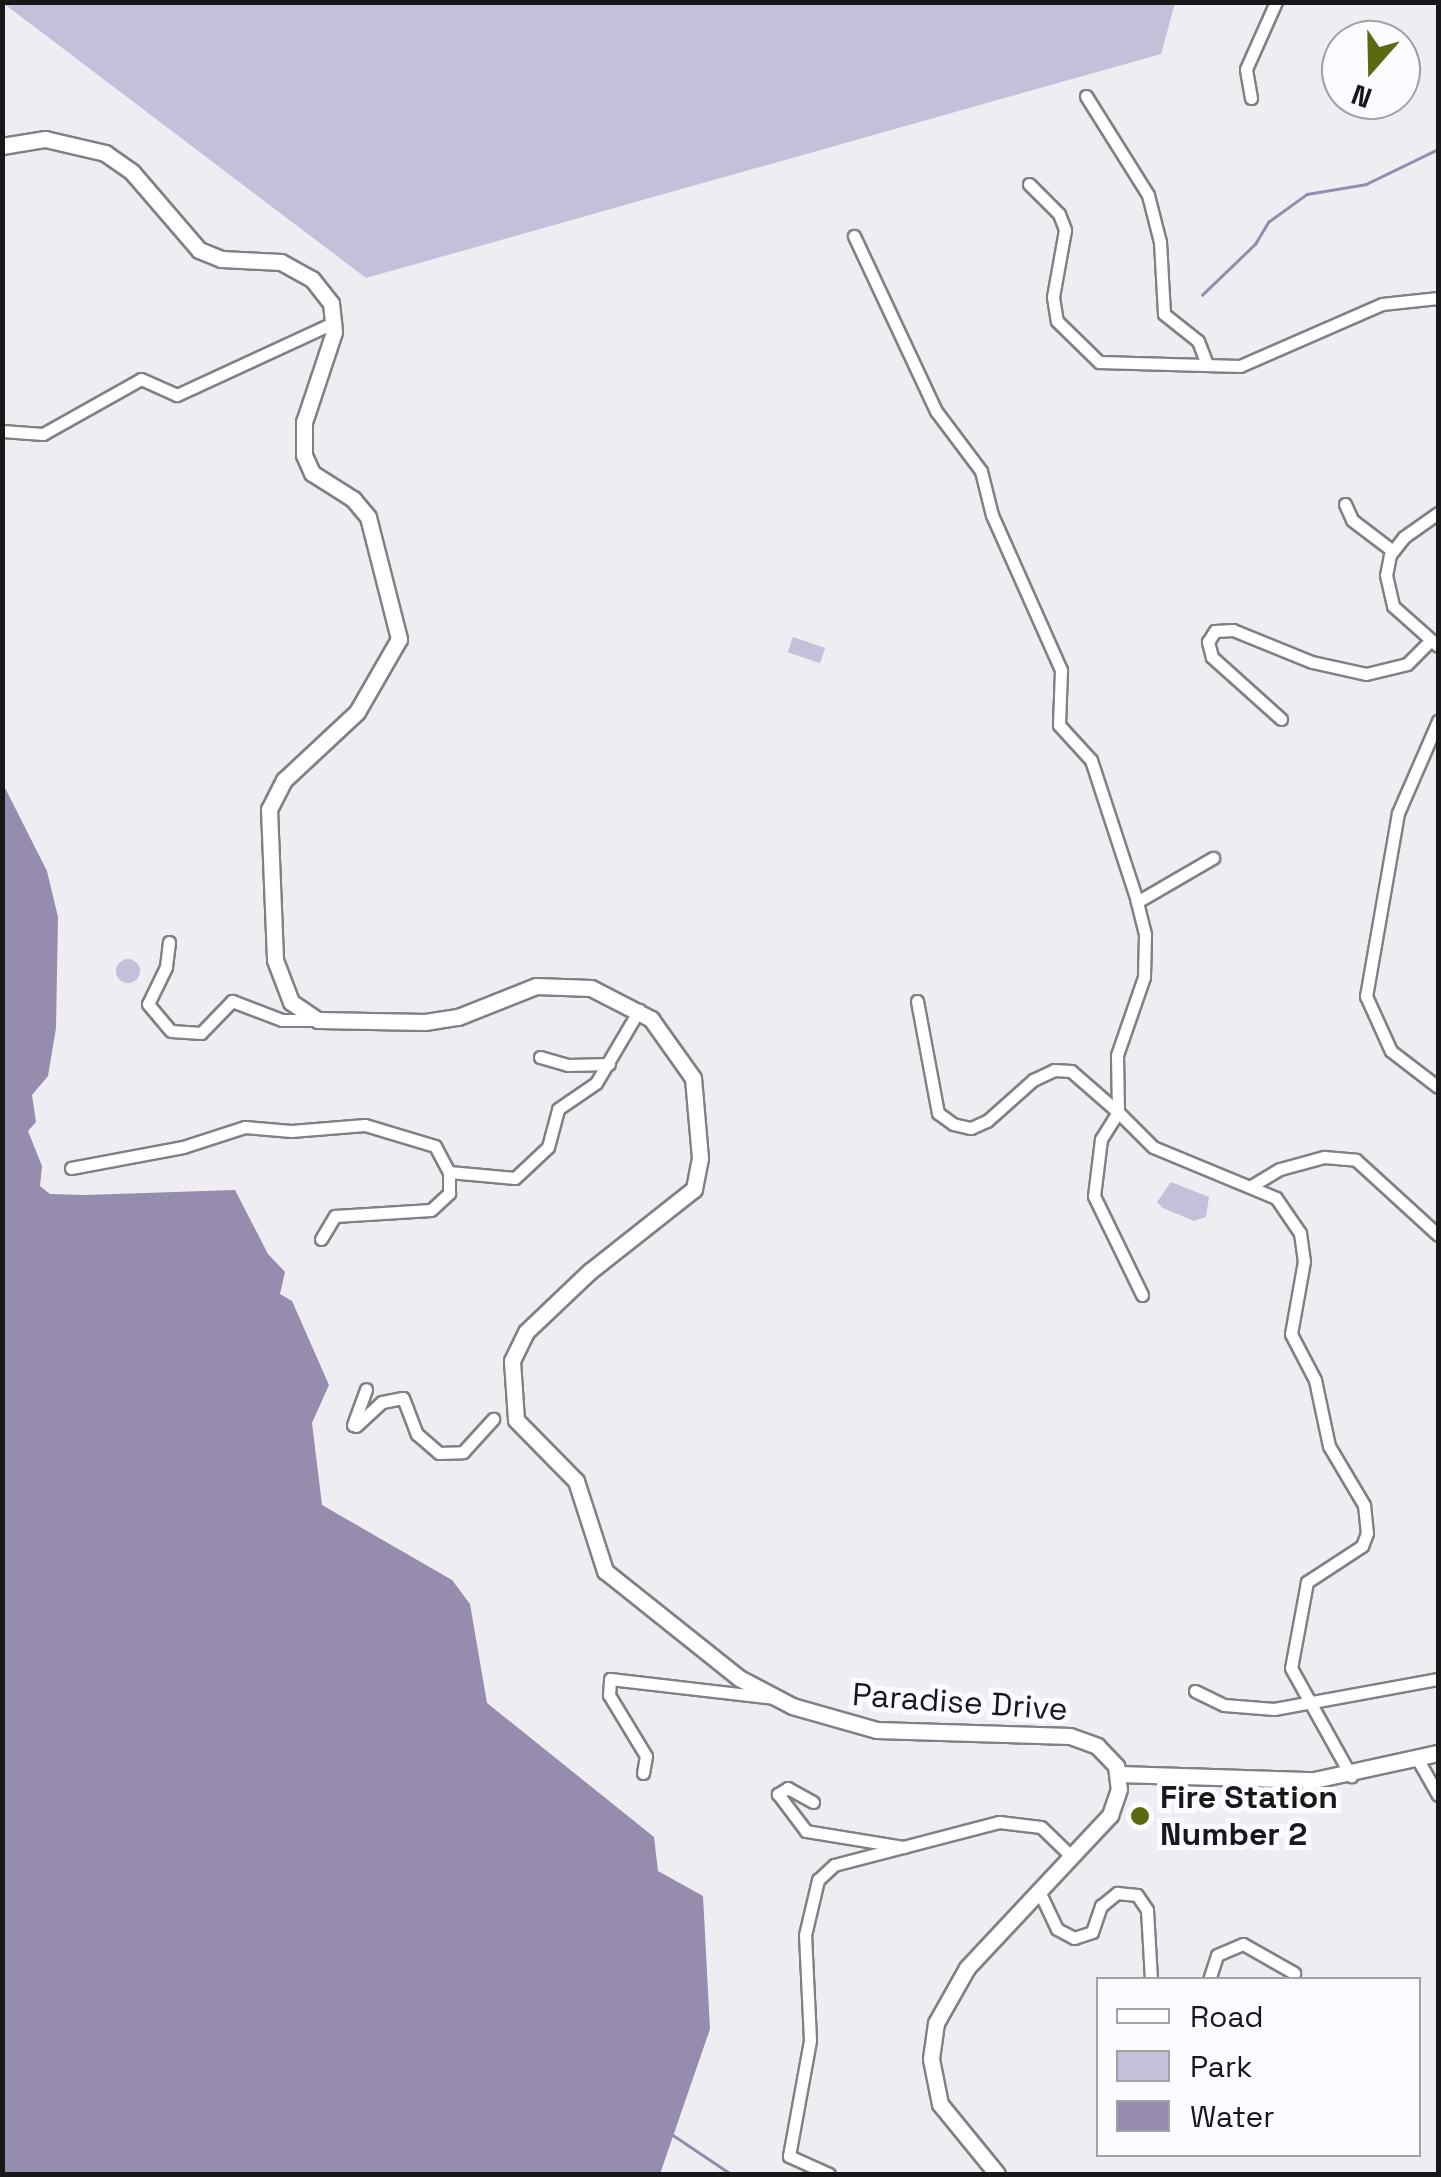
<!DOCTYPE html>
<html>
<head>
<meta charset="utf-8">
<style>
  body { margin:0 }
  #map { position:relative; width:1441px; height:2177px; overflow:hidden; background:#efedf2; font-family:"Space Grotesk",sans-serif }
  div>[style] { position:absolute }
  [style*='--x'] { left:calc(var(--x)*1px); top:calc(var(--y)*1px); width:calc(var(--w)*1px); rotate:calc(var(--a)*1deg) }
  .green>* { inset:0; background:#c6bfda; transform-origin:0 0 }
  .round { border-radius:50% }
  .water>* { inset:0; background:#958cae }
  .stream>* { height:2.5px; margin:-1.25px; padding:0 1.25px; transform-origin:1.25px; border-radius:1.25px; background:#958cae }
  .roads { filter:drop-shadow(2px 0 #818084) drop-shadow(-2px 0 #818084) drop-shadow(0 2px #818084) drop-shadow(0 -2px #818084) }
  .street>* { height:11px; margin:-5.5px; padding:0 5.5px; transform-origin:5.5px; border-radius:5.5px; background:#fff }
  .secondary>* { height:15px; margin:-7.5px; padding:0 7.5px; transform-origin:7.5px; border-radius:7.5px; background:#fff }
  .dots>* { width:28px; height:28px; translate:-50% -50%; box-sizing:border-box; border:5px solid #fcfbff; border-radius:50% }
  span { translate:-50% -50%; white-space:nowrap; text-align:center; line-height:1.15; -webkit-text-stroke:10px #fcfbff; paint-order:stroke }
  .street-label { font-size:32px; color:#181719 }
  .poi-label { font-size:32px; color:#181719; font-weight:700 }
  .left { translate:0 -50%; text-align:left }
  .frame { position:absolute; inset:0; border:5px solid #181719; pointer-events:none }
  .legend { position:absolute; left:1096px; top:1977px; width:325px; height:180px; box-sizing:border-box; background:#fcfbff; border:2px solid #a1a0a3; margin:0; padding:12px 18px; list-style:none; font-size:30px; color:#181719 }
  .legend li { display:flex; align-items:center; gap:20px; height:50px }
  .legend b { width:50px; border:2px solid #a1a0a3 }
  .north { position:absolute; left:1321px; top:20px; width:100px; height:100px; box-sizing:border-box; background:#fcfbff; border:2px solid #a1a0a3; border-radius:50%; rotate:200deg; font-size:28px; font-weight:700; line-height:40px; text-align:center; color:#181719 }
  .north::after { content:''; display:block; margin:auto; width:35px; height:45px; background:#5d6910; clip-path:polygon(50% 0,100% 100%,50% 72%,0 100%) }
</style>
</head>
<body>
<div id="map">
  <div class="green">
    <i style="clip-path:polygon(3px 3px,1175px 3px,1161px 54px,366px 278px)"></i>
    <i style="left:793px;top:637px;width:34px;height:16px;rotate:19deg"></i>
    <i class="round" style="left:116px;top:959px;width:24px;height:24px"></i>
    <i style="clip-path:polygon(1171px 1182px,1209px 1197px,1206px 1217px,1194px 1221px,1163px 1208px,1157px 1202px)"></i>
  </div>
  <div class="water">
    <i style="clip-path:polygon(3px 784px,47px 871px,58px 917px,56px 1028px,48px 1076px,32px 1095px,36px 1122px,28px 1131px,42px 1166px,40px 1186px,50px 1194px,85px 1195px,235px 1190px,268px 1254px,285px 1272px,280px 1294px,292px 1301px,329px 1385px,312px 1423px,322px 1505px,452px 1580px,470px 1604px,487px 1703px,654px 1837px,658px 1871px,703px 1896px,710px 2029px,660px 2174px,3px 2174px)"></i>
  </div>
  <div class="stream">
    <i style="--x:1202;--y:295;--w:74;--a:-43.9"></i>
    <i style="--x:1255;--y:244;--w:26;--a:-59"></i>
    <i style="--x:1268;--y:222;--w:48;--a:-35.7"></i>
    <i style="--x:1307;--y:194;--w:60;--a:-9.6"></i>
    <i style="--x:1366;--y:184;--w:80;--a:-25.9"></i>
    <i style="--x:673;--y:2135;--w:70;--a:33.9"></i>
  </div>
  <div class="roads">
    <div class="street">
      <i style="--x:1086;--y:96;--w:117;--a:57.9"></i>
      <i style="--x:1148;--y:195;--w:49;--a:75.7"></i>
      <i style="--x:1160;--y:242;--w:72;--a:86.8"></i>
      <i style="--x:1164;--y:314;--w:43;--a:38.5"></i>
      <i style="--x:1198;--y:341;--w:22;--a:69"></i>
      <i style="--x:1251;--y:98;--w:29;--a:-100"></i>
      <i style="--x:1246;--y:69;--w:73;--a:-65.9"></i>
      <i style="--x:1029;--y:184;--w:42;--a:45"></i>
      <i style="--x:1059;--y:214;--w:17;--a:69"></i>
      <i style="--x:1065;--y:230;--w:68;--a:100.2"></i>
      <i style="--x:1053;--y:297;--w:24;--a:81"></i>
      <i style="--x:1057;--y:321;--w:59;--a:44.3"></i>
      <i style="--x:1099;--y:362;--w:141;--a:1.6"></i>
      <i style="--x:1240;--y:366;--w:155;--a:-23.6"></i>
      <i style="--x:1382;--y:304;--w:56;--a:-6.1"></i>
      <i style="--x:854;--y:236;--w:193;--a:64.9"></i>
      <i style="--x:936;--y:411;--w:75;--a:53.1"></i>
      <i style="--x:981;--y:471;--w:45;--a:76"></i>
      <i style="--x:992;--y:515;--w:170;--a:66"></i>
      <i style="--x:1061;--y:670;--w:55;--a:92.1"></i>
      <i style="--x:1059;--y:725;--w:47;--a:47.6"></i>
      <i style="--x:1091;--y:760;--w:145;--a:71.9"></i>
      <i style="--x:1136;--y:898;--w:38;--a:76"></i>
      <i style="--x:1145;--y:935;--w:42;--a:91.4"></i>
      <i style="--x:1144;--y:977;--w:83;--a:109.1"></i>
      <i style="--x:1117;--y:1055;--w:57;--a:89"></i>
      <i style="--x:1118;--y:1112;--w:49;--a:45"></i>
      <i style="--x:1153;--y:1147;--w:133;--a:22.5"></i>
      <i style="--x:1276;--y:1198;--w:42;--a:55.6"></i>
      <i style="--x:1300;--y:1233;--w:28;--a:82"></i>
      <i style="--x:1304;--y:1261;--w:74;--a:100.1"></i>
      <i style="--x:1291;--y:1334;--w:52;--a:62.4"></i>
      <i style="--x:1315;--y:1380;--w:67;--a:78"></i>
      <i style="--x:1329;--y:1446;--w:69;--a:59.3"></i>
      <i style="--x:1364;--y:1505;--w:28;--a:84"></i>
      <i style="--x:1367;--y:1533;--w:14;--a:111"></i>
      <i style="--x:1362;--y:1546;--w:66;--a:146.8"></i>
      <i style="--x:1307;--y:1582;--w:87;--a:100.5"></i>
      <i style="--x:1291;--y:1668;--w:124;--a:60.9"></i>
      <i style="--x:2;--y:431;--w:41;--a:4.2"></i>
      <i style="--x:43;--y:434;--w:112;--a:-29.3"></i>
      <i style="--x:141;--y:379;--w:39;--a:24"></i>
      <i style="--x:177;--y:395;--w:174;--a:-24.8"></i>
      <i style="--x:1345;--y:504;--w:17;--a:66"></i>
      <i style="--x:1352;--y:520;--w:51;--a:37.1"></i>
      <i style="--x:1438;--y:513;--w:42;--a:144.8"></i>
      <i style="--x:1404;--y:537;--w:23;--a:128"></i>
      <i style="--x:1390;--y:555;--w:20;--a:101"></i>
      <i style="--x:1386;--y:575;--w:32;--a:77"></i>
      <i style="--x:1393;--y:606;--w:60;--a:41.6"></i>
      <i style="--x:1281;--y:719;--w:93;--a:-138.1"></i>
      <i style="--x:1212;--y:657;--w:16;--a:-105"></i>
      <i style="--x:1208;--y:642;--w:13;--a:-58"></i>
      <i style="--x:1215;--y:631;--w:18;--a:-3"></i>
      <i style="--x:1233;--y:630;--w:85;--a:22.1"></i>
      <i style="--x:1312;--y:662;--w:55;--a:12.5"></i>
      <i style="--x:1366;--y:674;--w:42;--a:-13.7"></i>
      <i style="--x:1407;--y:664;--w:34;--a:-45"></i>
      <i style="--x:1438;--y:721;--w:100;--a:113.5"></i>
      <i style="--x:1398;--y:813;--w:186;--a:99.9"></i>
      <i style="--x:1366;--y:996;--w:60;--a:65.6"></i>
      <i style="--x:1391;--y:1051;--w:59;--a:37.5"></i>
      <i style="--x:1137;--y:902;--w:88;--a:-30.1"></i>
      <i style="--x:169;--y:942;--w:25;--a:97"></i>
      <i style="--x:166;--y:967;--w:41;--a:115.9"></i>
      <i style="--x:148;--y:1004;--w:35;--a:50"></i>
      <i style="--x:171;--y:1031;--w:30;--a:4"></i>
      <i style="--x:201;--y:1033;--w:45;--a:-45.9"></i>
      <i style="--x:232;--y:1001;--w:53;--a:20.8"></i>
      <i style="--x:282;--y:1020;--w:36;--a:0"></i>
      <i style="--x:917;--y:1001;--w:114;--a:79.4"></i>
      <i style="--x:938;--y:1113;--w:19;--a:36"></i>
      <i style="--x:953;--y:1124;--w:18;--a:13"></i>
      <i style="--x:971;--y:1128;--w:17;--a:-24"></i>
      <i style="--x:987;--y:1121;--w:62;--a:-41.7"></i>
      <i style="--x:1033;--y:1080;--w:23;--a:-25"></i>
      <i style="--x:1054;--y:1070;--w:17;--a:3"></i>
      <i style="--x:1071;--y:1071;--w:62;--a:41.1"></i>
      <i style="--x:1118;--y:1112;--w:32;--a:122"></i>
      <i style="--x:1101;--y:1139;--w:57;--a:97"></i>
      <i style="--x:1094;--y:1196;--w:110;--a:64.1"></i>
      <i style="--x:540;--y:1057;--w:29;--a:16"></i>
      <i style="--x:568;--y:1065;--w:41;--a:-1.4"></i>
      <i style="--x:71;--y:1168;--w:114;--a:-10.6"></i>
      <i style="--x:183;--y:1147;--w:65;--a:-17.9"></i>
      <i style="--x:245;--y:1127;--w:46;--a:5"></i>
      <i style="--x:291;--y:1131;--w:74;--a:-4.6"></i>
      <i style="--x:365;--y:1125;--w:73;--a:16.7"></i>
      <i style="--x:435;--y:1146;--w:30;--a:62"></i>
      <i style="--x:449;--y:1172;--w:66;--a:5.2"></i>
      <i style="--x:515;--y:1178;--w:45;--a:-43.2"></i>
      <i style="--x:548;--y:1147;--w:39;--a:-75"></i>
      <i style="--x:558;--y:1109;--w:46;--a:-34.4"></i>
      <i style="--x:596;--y:1083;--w:85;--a:-59.5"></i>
      <i style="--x:1253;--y:1185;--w:31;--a:-31"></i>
      <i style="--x:1280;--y:1169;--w:46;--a:-15.3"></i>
      <i style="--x:1324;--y:1157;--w:32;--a:5"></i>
      <i style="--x:1356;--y:1160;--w:111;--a:42.4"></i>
      <i style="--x:321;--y:1239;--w:27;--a:-59"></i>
      <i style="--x:335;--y:1216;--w:96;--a:-3.6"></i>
      <i style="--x:431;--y:1210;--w:25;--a:-43"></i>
      <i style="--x:449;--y:1193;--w:21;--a:-90"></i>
      <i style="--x:353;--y:1425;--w:38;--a:-70"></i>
      <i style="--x:356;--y:1426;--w:35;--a:-43"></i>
      <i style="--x:382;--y:1402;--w:21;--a:-11"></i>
      <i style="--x:403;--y:1398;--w:39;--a:69"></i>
      <i style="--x:417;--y:1434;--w:29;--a:41"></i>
      <i style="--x:439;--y:1453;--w:24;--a:-2"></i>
      <i style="--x:463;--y:1452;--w:45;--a:-47.7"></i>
      <i style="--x:1195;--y:1691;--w:32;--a:26"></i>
      <i style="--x:1224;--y:1705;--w:50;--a:4.6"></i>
      <i style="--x:1274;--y:1709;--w:167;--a:-10.4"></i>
      <i style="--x:1418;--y:1760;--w:40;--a:60.3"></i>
      <i style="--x:643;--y:1773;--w:17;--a:-80"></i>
      <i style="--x:646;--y:1756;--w:71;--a:-121.2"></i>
      <i style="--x:609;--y:1695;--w:16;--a:-86"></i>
      <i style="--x:610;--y:1679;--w:164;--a:6.6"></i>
      <i style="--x:813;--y:1802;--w:29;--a:-151"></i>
      <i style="--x:788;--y:1788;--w:12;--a:149"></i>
      <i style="--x:778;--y:1794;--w:46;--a:52.9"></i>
      <i style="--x:806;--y:1831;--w:99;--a:9.3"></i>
      <i style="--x:1039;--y:1891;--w:42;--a:64.7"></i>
      <i style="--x:1057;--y:1929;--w:19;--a:28"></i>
      <i style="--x:1074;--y:1938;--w:19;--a:-18"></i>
      <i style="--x:1092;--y:1932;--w:28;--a:-71"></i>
      <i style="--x:1101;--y:1906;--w:21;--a:-39"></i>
      <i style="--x:1117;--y:1893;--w:20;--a:6"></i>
      <i style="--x:1137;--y:1895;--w:18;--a:56"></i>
      <i style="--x:1147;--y:1910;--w:70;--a:86.7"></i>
      <i style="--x:1209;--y:1980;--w:26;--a:-72"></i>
      <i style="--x:1217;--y:1955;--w:28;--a:-23"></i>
      <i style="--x:1243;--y:1944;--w:59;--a:29.6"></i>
      <i style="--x:829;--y:2174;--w:44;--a:-155.8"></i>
      <i style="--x:789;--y:2156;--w:118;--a:-79.7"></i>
      <i style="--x:810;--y:2040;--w:105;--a:-92.7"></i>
      <i style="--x:805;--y:1935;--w:57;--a:-76.7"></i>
      <i style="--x:818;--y:1880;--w:22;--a:-43"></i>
      <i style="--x:834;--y:1865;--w:171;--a:-14.6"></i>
      <i style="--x:999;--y:1822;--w:42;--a:6.8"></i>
      <i style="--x:1041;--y:1827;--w:43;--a:44.1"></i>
    </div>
    <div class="secondary">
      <i style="--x:2;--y:146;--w:44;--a:-9.2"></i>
      <i style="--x:45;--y:139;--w:62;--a:13.1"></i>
      <i style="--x:105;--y:153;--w:33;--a:35"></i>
      <i style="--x:132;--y:172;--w:103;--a:49.3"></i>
      <i style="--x:199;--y:250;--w:24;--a:22"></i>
      <i style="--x:221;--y:259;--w:60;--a:2.9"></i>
      <i style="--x:281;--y:262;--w:35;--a:29"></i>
      <i style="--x:312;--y:279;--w:31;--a:52"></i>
      <i style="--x:331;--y:303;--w:29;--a:84"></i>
      <i style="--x:334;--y:332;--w:95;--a:108.4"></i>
      <i style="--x:304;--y:422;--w:33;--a:90"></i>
      <i style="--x:304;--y:455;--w:20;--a:66"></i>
      <i style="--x:312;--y:473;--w:49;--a:32.4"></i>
      <i style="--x:353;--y:499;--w:23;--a:50"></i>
      <i style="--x:368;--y:517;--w:126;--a:75.7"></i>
      <i style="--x:399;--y:639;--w:84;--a:119.9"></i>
      <i style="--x:357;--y:712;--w:100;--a:137"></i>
      <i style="--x:284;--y:780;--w:33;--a:117"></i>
      <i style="--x:269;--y:809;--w:151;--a:87.7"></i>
      <i style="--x:275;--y:960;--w:45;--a:69.1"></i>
      <i style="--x:291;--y:1002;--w:32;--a:34"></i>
      <i style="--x:318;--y:1020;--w:107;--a:1.1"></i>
      <i style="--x:425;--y:1022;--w:33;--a:-9"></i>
      <i style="--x:458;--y:1017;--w:84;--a:-21.7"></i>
      <i style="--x:536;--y:986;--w:55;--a:2.1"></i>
      <i style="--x:591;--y:988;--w:68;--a:27.3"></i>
      <i style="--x:651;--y:1019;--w:72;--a:54.6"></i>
      <i style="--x:693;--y:1078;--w:80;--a:85"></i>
      <i style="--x:700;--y:1158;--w:32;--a:101"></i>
      <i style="--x:694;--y:1189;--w:132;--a:141.7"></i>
      <i style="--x:590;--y:1271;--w:88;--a:136.4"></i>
      <i style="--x:526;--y:1332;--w:32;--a:116"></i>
      <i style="--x:512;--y:1361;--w:59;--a:86.1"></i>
      <i style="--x:516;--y:1420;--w:86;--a:45.5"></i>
      <i style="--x:576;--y:1481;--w:95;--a:72.1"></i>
      <i style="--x:605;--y:1571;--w:171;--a:38.6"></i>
      <i style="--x:739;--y:1678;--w:60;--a:27.8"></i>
      <i style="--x:792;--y:1706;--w:88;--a:15.8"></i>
      <i style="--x:877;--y:1730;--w:193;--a:1.8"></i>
      <i style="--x:1070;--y:1736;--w:29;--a:20"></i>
      <i style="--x:1097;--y:1746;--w:28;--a:46"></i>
      <i style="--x:1116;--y:1766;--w:23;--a:83"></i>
      <i style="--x:1119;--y:1789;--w:28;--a:109"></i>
      <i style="--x:1110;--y:1815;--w:209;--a:133.1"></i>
      <i style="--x:967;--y:1968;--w:63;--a:119.4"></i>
      <i style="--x:936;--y:2023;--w:36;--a:98"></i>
      <i style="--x:931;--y:2059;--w:46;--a:78.7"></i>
      <i style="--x:940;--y:2104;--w:90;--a:50.8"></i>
      <i style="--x:1119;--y:1774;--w:195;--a:1.8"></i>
      <i style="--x:1314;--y:1780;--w:127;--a:-12.3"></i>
    </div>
  </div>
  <div class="dots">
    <i style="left:1140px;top:1816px;background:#5d6910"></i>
  </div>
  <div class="street-label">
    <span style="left:960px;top:1702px;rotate:4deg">Paradise Drive</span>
  </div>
  <div class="poi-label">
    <span class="left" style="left:1160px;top:1816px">Fire Station<br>Number 2</span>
  </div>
  <div class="frame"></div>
  <ul class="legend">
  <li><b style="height:12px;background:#fff"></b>Road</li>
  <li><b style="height:28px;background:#c6bfda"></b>Park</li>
  <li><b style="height:28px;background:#958cae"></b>Water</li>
  </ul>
  <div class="north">N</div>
</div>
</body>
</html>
